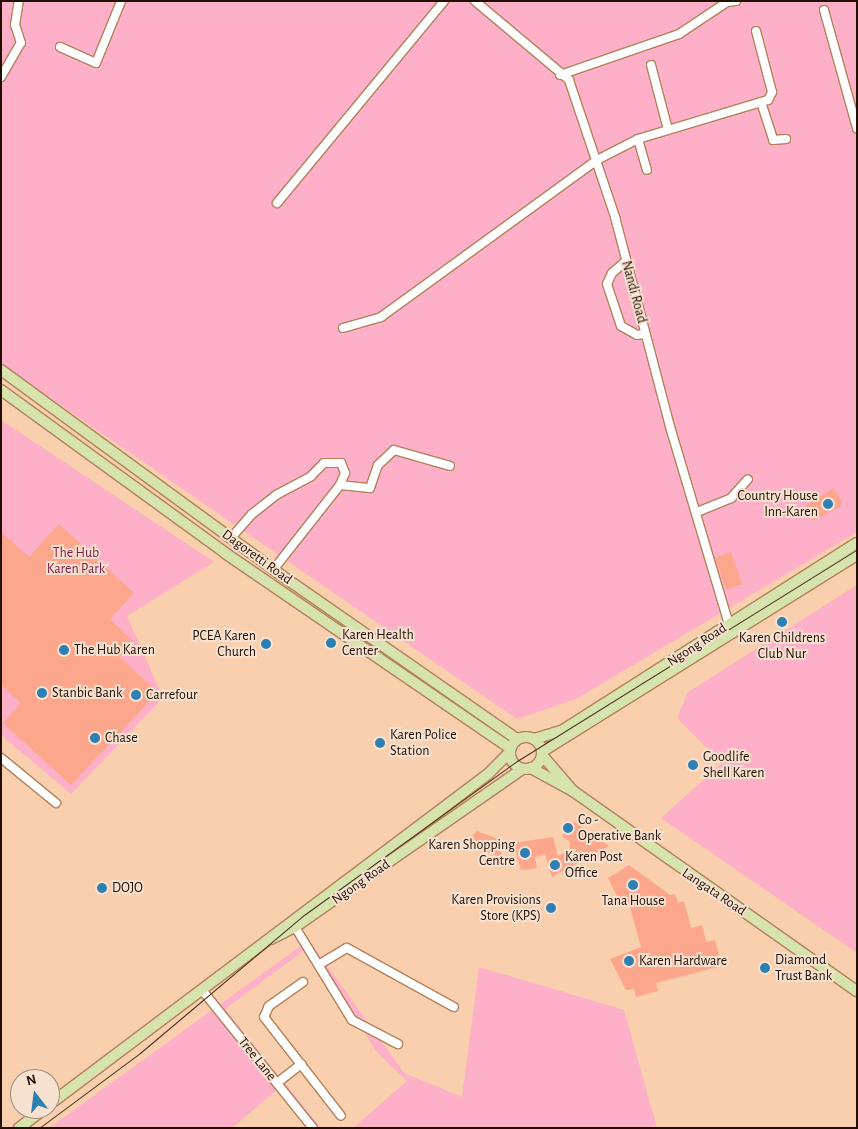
<!DOCTYPE html>
<html>
<head>
<meta charset="utf-8">
<style>
  body { margin:0 }
  #map { position:relative; width:858px; height:1129px; overflow:hidden; background:#facfae; font-family:"Alegreya Sans",sans-serif }
  div>[style] { position:absolute }
  [style*='--x'] { left:calc(var(--x)*1px); top:calc(var(--y)*1px); width:calc(var(--w)*1px); rotate:calc(var(--a)*1deg) }
  .green>* { inset:0; background:#fdb0c8 }
  .building>* { inset:0; background:#fca78b; transform-origin:0 0 }
  .roads { filter:drop-shadow(1px 0 #b28159) drop-shadow(-1px 0 #b28159) drop-shadow(0 1px #b28159) drop-shadow(0 -1px #b28159) }
  .minor>* { height:8px; margin:-4px; padding:0 4px; transform-origin:4px; border-radius:4px; background:#fff }
  .major>* { height:10px; margin:-5px; padding:0 5px; transform-origin:5px; border-radius:5px; background:#d7e3ac }
  .major>.ring { margin:-5px; padding:0; box-sizing:content-box; background:none; border:10px solid #d7e3ac; border-radius:50% }
  .tram>* { height:1px; margin:-0.5px; padding:0 0.5px; transform-origin:0.5px; border-radius:0.5px; background:#462f1f }
  .dots>* { width:14px; height:14px; translate:-50% -50%; box-sizing:border-box; border:2px solid #f7e1d0; border-radius:50% }
  span { translate:-50% -50%; white-space:nowrap; text-align:center; line-height:1.15; -webkit-text-stroke:4px #f7e1d0; paint-order:stroke }
  .street-label { font-size:14px; color:#220f02 }
  .poi-label { font-size:14px; color:#220f02 }
  .right { translate:-100% -50%; text-align:right }
  .left { translate:0 -50%; text-align:left }
  .park-label { font-size:14px; color:#791c45 }
  .frame { position:absolute; inset:0; border:2px solid #220f02; pointer-events:none }
  .north { position:absolute; left:10px; top:1069px; width:50px; height:50px; box-sizing:border-box; background:#f7e1d0; border:1px solid #a28d7e; border-radius:50%; rotate:345deg; font-size:14px; font-weight:700; line-height:20px; text-align:center; color:#220f02 }
  .north::after { content:''; display:block; margin:auto; width:18px; height:22px; background:#2d80b1; clip-path:polygon(50% 0,100% 100%,50% 72%,0 100%) }
</style>
</head>
<body>
<div id="map">
  <div class="green">
    <i style="clip-path:polygon(1px 1px,857px 1px,857px 532px,576px 699px,517px 719px,1px 364px)"></i>
    <i style="clip-path:polygon(1px 420px,214px 562px,127px 616px,163px 698px,71px 794px,1px 735px)"></i>
    <i style="clip-path:polygon(857px 585px,857px 953px,661px 818px,722px 763px,677px 718px,688px 692px)"></i>
    <i style="clip-path:polygon(309px 940px,404px 1073px,462px 1097px,479px 967px,624px 1010px,657px 1128px,353px 1128px,407px 1081px,376px 1051px,310px 946px,225px 1009px,321px 1128px,314px 1128px,278px 1089px,232px 1128px,49px 1128px)"></i>
  </div>
  <div class="building">
    <i style="clip-path:polygon(833px 488px,842px 501px,840px 507px,813px 520px,804px 507px)"></i>
    <i style="clip-path:polygon(59px 524px,134px 593px,110px 619px,134px 642px,119px 657px,158px 692px,71px 785px,3px 723px,21px 703px,1px 685px,1px 532px,29px 557px)"></i>
    <i style="left:731px;top:552px;width:34px;height:17px;rotate:71deg"></i>
    <i style="clip-path:polygon(573px 821px,609px 846px,552px 877px,545px 854px,535px 857px,537px 868px,521px 870px,513px 843px,553px 837px,558px 856px,570px 850px,570px 842px,562px 836px)"></i>
    <i style="clip-path:polygon(477px 831px,498px 839px,502px 858px,465px 843px)"></i>
    <i style="clip-path:polygon(629px 865px,670px 895px,675px 894px,678px 903px,684px 901px,691px 928px,702px 925px,706px 942px,715px 940px,722px 966px,656px 983px,658px 991px,636px 997px,634px 989px,626px 990px,610px 959px,641px 947px,629px 904px,622px 907px,608px 878px)"></i>
  </div>
  <div class="roads">
    <div class="minor">
      <i style="--x:475;--y:1;--w:123;--a:40"></i>
      <i style="--x:569;--y:80;--w:145;--a:71.4"></i>
      <i style="--x:615;--y:217;--w:220;--a:75.3"></i>
      <i style="--x:671;--y:430;--w:202;--a:73.4"></i>
      <i style="--x:824;--y:10;--w:123;--a:74.4"></i>
      <i style="--x:60;--y:47;--w:39;--a:24"></i>
      <i style="--x:96;--y:63;--w:67;--a:-68"></i>
      <i style="--x:651;--y:65;--w:67;--a:75.3"></i>
      <i style="--x:560;--y:75;--w:126;--a:-19"></i>
      <i style="--x:679;--y:34;--w:58;--a:-33.7"></i>
      <i style="--x:727;--y:2;--w:9;--a:-6"></i>
      <i style="--x:1;--y:77;--w:39;--a:-60"></i>
      <i style="--x:21;--y:43;--w:19;--a:-108"></i>
      <i style="--x:15;--y:25;--w:24;--a:-81"></i>
      <i style="--x:761;--y:102;--w:40;--a:72"></i>
      <i style="--x:773;--y:140;--w:13;--a:-4"></i>
      <i style="--x:638;--y:139;--w:32;--a:74"></i>
      <i style="--x:277;--y:203;--w:262;--a:-50.4"></i>
      <i style="--x:626;--y:261;--w:18;--a:139"></i>
      <i style="--x:612;--y:273;--w:12;--a:114"></i>
      <i style="--x:607;--y:284;--w:44;--a:71.6"></i>
      <i style="--x:621;--y:326;--w:18;--a:29"></i>
      <i style="--x:637;--y:335;--w:8;--a:-7"></i>
      <i style="--x:343;--y:328;--w:40;--a:-16"></i>
      <i style="--x:381;--y:317;--w:267;--a:-36"></i>
      <i style="--x:597;--y:160;--w:46;--a:-27.1"></i>
      <i style="--x:638;--y:139;--w:136;--a:-16.7"></i>
      <i style="--x:768;--y:100;--w:9;--a:-63"></i>
      <i style="--x:772;--y:92;--w:63;--a:-104.7"></i>
      <i style="--x:340;--y:485;--w:30;--a:6"></i>
      <i style="--x:370;--y:488;--w:24;--a:-71"></i>
      <i style="--x:378;--y:465;--w:22;--a:-43"></i>
      <i style="--x:394;--y:450;--w:58;--a:15.9"></i>
      <i style="--x:697;--y:512;--w:37;--a:-22"></i>
      <i style="--x:731;--y:498;--w:25;--a:-48"></i>
      <i style="--x:231;--y:538;--w:32;--a:-49"></i>
      <i style="--x:252;--y:514;--w:31;--a:-38"></i>
      <i style="--x:276;--y:495;--w:40;--a:-28"></i>
      <i style="--x:311;--y:476;--w:18;--a:-45"></i>
      <i style="--x:324;--y:463;--w:17;--a:0"></i>
      <i style="--x:341;--y:463;--w:11;--a:68"></i>
      <i style="--x:345;--y:473;--w:13;--a:113"></i>
      <i style="--x:340;--y:485;--w:108;--a:128.2"></i>
      <i style="--x:1;--y:758;--w:71;--a:39.3"></i>
      <i style="--x:295;--y:927;--w:109;--a:58.5"></i>
      <i style="--x:352;--y:1020;--w:52;--a:27.6"></i>
      <i style="--x:320;--y:964;--w:31;--a:-31"></i>
      <i style="--x:347;--y:948;--w:122;--a:28.9"></i>
      <i style="--x:303;--y:982;--w:42;--a:144.8"></i>
      <i style="--x:269;--y:1006;--w:12;--a:114"></i>
      <i style="--x:264;--y:1017;--w:125;--a:52.1"></i>
      <i style="--x:202;--y:990;--w:177;--a:51.2"></i>
      <i style="--x:277;--y:1083;--w:31;--a:-38"></i>
    </div>
    <div class="major">
      <i style="--x:1;--y:370;--w:343;--a:36.2"></i>
      <i style="--x:278;--y:573;--w:291;--a:34.8"></i>
      <i style="--x:1;--y:390;--w:277;--a:36"></i>
      <i style="--x:225;--y:553;--w:345;--a:34.4"></i>
      <i class="ring" style="left:510px;top:737px;width:22px;height:22px"></i>
      <i style="--x:534;--y:739;--w:30;--a:-17"></i>
      <i style="--x:563;--y:730;--w:348;--a:-32.5"></i>
      <i style="--x:543;--y:751;--w:370;--a:-32"></i>
      <i style="--x:542;--y:755;--w:48;--a:49.3"></i>
      <i style="--x:531;--y:768;--w:48;--a:28.7"></i>
      <i style="--x:573;--y:791;--w:347;--a:35.2"></i>
      <i style="--x:271;--y:939;--w:27;--a:-27"></i>
      <i style="--x:295;--y:927;--w:277;--a:-34.8"></i>
      <i style="--x:50;--y:1104;--w:548;--a:-37"></i>
      <i style="--x:488;--y:774;--w:30;--a:-45"></i>
      <i style="--x:19;--y:1128;--w:31;--a:-37"></i>
    </div>
  </div>
  <div class="tram">
    <i style="--x:39;--y:1128;--w:126;--a:-36.6"></i>
    <i style="--x:140;--y:1053;--w:214;--a:-40.1"></i>
    <i style="--x:304;--y:915;--w:263;--a:-35.9"></i>
    <i style="--x:517;--y:761;--w:401;--a:-31.9"></i>
  </div>
  <div class="dots">
    <i style="left:828px;top:504px;background:#2d80b1"></i>
    <i style="left:782px;top:622px;background:#2d80b1"></i>
    <i style="left:331px;top:643px;background:#2d80b1"></i>
    <i style="left:266px;top:644px;background:#2d80b1"></i>
    <i style="left:64px;top:650px;background:#2d80b1"></i>
    <i style="left:42px;top:693px;background:#2d80b1"></i>
    <i style="left:136px;top:695px;background:#2d80b1"></i>
    <i style="left:95px;top:738px;background:#2d80b1"></i>
    <i style="left:380px;top:743px;background:#2d80b1"></i>
    <i style="left:693px;top:765px;background:#2d80b1"></i>
    <i style="left:568px;top:828px;background:#2d80b1"></i>
    <i style="left:525px;top:853px;background:#2d80b1"></i>
    <i style="left:555px;top:865px;background:#2d80b1"></i>
    <i style="left:633px;top:885px;background:#2d80b1"></i>
    <i style="left:102px;top:888px;background:#2d80b1"></i>
    <i style="left:551px;top:908px;background:#2d80b1"></i>
    <i style="left:629px;top:961px;background:#2d80b1"></i>
    <i style="left:765px;top:968px;background:#2d80b1"></i>
  </div>
  <div class="street-label">
    <span style="left:634px;top:292px;rotate:75deg">Nandi Road</span>
    <span style="left:257px;top:557px;rotate:36deg">Dagoretti Road</span>
    <span style="left:697px;top:645px;rotate:-33deg">Ngong Road</span>
    <span style="left:361px;top:882px;rotate:-35deg">Ngong Road</span>
    <span style="left:714px;top:892px;rotate:34deg">Langata Road</span>
    <span style="left:257px;top:1059px;rotate:51deg">Tree Lane</span>
  </div>
  <div class="poi-label">
    <span class="right" style="left:818px;top:504px">Country House<br>Inn-Karen</span>
    <span class="left" style="left:342px;top:643px">Karen Health<br>Center</span>
    <span class="right" style="left:256px;top:644px">PCEA Karen<br>Church</span>
    <span style="left:782px;top:646px">Karen Childrens<br>Club Nur</span>
    <span class="left" style="left:74px;top:650px">The Hub Karen</span>
    <span class="left" style="left:52px;top:693px">Stanbic Bank</span>
    <span class="left" style="left:146px;top:695px">Carrefour</span>
    <span class="left" style="left:390px;top:743px">Karen Police<br>Station</span>
    <span class="left" style="left:105px;top:738px">Chase</span>
    <span class="left" style="left:703px;top:765px">Goodlife<br>Shell Karen</span>
    <span class="left" style="left:578px;top:828px">Co -<br>Operative Bank</span>
    <span class="right" style="left:515px;top:853px">Karen Shopping<br>Centre</span>
    <span class="left" style="left:565px;top:865px">Karen Post<br>Office</span>
    <span class="left" style="left:112px;top:888px">DOJO</span>
    <span class="right" style="left:541px;top:908px">Karen Provisions<br>Store (KPS)</span>
    <span style="left:633px;top:901px">Tana House</span>
    <span class="left" style="left:775px;top:968px">Diamond<br>Trust Bank</span>
    <span class="left" style="left:639px;top:961px">Karen Hardware</span>
  </div>
  <div class="park-label">
    <span style="left:76px;top:561px">The Hub<br>Karen Park</span>
  </div>
  <div class="frame"></div>
  <div class="north">N</div>
</div>
</body>
</html>
